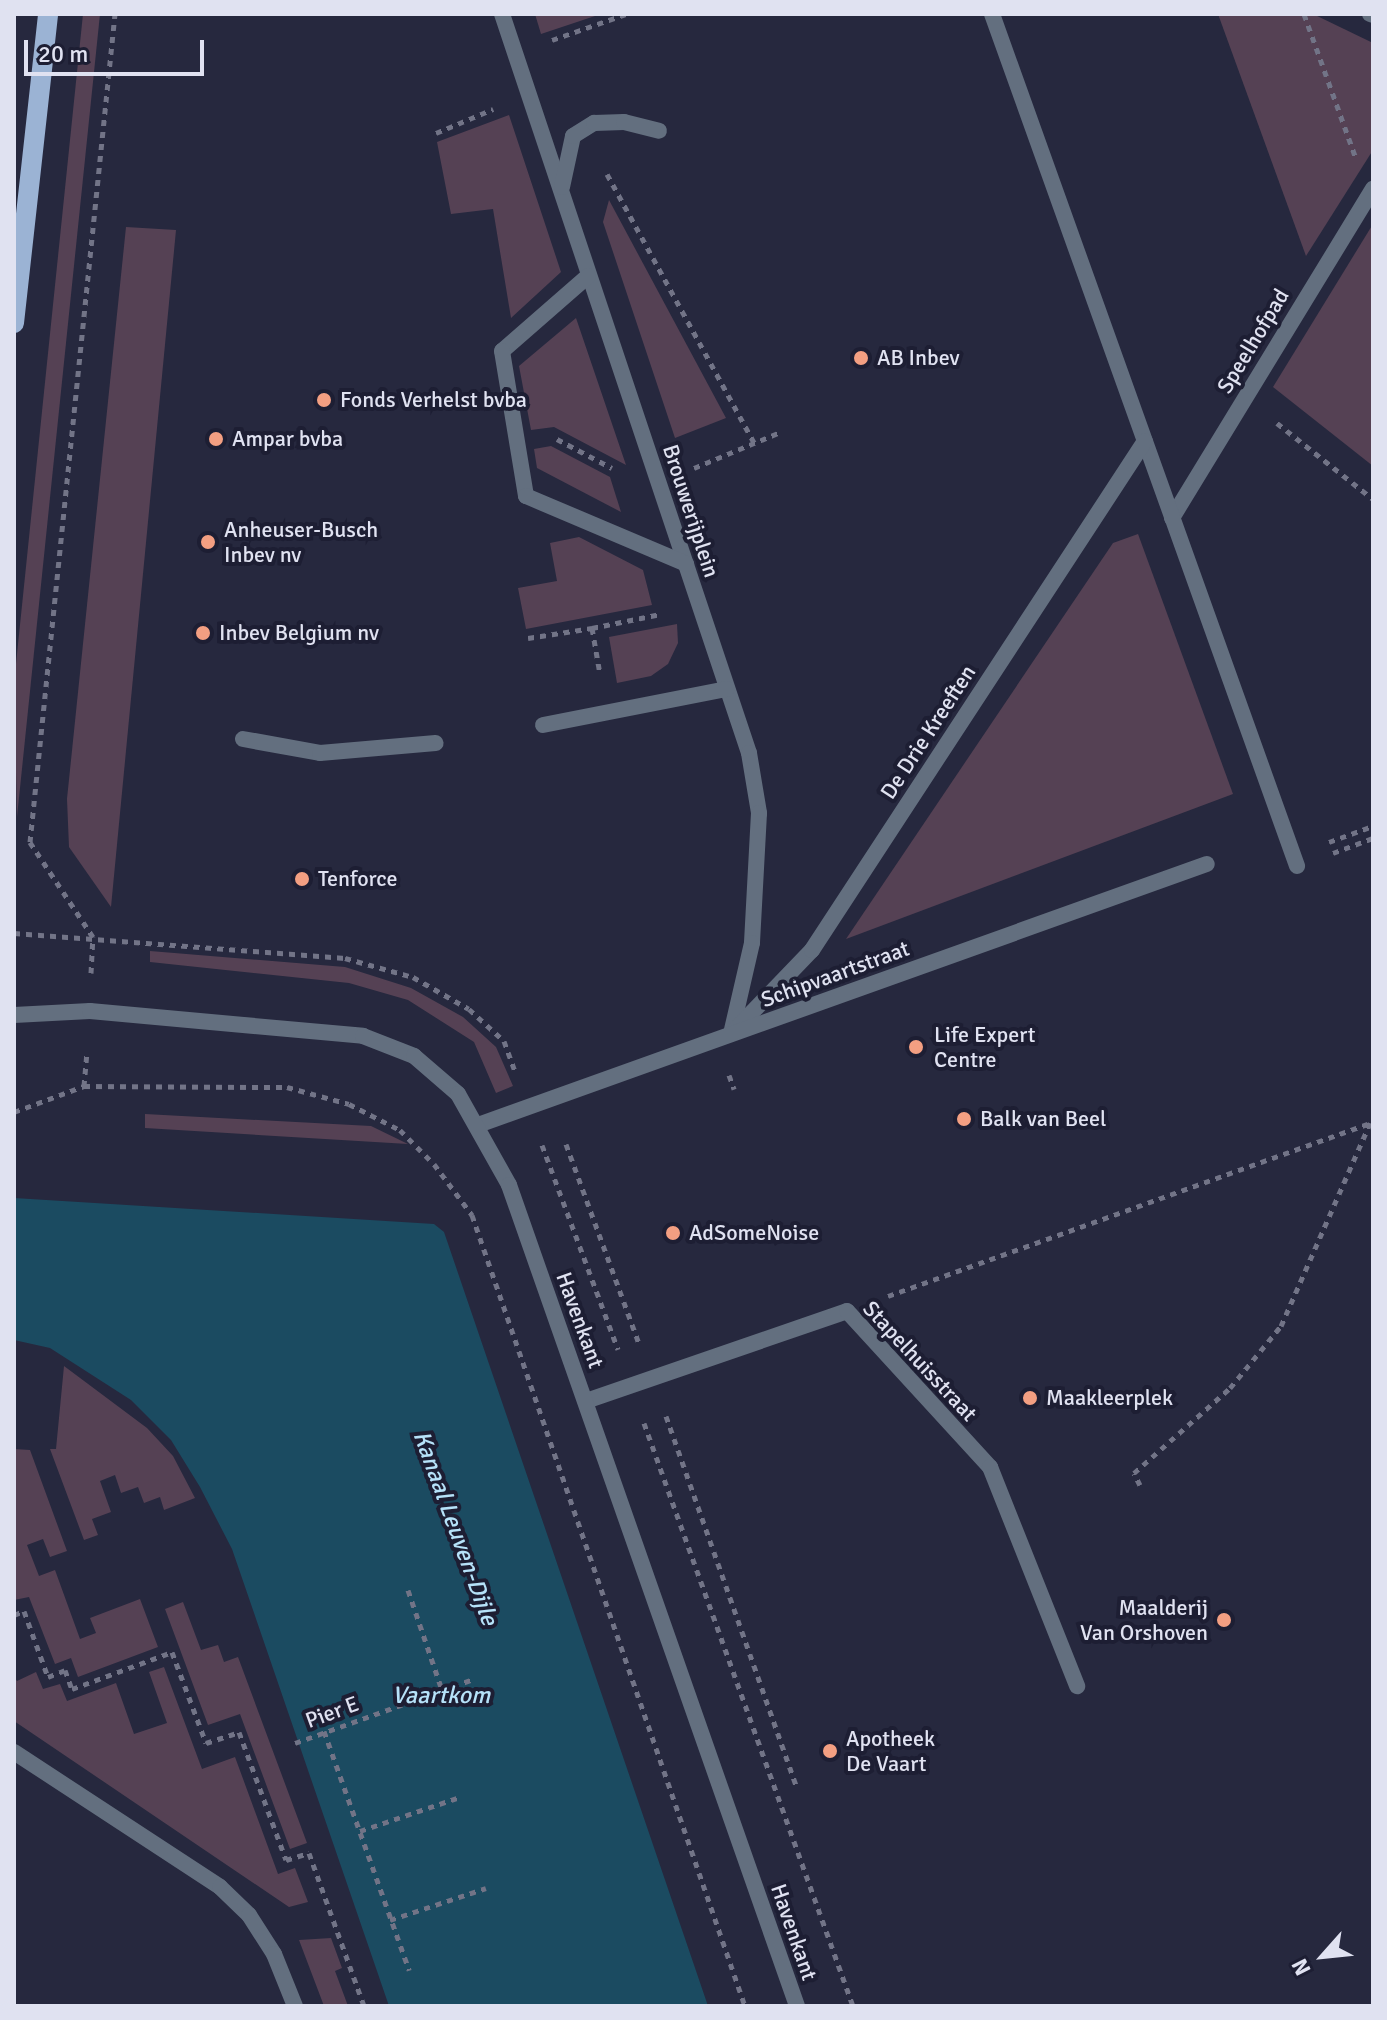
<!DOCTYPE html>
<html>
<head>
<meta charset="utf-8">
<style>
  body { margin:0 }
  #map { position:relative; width:1387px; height:2020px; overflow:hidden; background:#26283e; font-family:Signika,sans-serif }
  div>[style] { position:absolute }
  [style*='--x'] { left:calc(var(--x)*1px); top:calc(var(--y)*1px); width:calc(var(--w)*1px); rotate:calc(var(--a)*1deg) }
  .green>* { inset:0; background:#554154 }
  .water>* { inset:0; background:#1b4b61 }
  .path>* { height:5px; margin-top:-2.5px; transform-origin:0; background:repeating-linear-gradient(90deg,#727487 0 6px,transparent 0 12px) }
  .service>* { height:16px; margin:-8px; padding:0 8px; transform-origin:8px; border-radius:8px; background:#636f7f }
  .pedestrian>* { height:16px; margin:-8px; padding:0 8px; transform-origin:8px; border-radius:8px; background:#636f7f }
  .minor>* { height:16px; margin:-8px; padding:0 8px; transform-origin:8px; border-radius:8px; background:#636f7f }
  .tertiary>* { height:16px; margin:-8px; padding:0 8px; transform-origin:8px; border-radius:8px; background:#636f7f }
  .primary>* { height:20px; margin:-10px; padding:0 10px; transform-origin:10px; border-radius:10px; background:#9bb3d4 }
  .dots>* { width:22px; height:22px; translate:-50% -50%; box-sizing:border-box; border:4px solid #1d1e33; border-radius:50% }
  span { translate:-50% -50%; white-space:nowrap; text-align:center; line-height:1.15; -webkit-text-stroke:8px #1d1e33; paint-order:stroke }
  .street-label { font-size:22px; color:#e0e2f1 }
  .poi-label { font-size:22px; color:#e0e2f1 }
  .left { translate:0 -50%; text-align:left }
  .right { translate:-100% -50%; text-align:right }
  .water-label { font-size:24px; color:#b6e2f9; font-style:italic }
  .frame { position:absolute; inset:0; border:16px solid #e0e2f1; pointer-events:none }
  .north { position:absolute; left:1283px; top:1916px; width:80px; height:80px; -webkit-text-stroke:6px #1d1e33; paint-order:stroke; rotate:243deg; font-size:22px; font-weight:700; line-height:32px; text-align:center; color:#e0e2f1 }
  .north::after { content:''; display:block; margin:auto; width:28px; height:36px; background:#e0e2f1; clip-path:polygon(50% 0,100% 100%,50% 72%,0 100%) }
  .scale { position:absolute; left:24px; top:40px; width:180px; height:36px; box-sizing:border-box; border:4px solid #e0e2f1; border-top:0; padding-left:10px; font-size:24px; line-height:28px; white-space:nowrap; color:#e0e2f1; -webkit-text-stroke:6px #1d1e33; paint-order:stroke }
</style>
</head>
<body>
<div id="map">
  <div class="green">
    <i style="clip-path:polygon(83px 14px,100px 14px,17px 817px,14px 683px)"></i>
    <i style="clip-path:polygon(535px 14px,601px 14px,541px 34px)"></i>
    <i style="clip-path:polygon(1218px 14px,1313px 14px,1373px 43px,1373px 150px,1306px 256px)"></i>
    <i style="clip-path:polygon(509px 115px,561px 272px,511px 318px,493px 209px,451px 214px,437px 142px)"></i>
    <i style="clip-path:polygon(609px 200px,726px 418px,675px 438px,603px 222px)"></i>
    <i style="clip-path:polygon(1373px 224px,1373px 466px,1273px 387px)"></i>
    <i style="clip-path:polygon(126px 227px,176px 230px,111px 907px,69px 847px,67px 799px)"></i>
    <i style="clip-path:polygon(576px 318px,626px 465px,554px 427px,531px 430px,519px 366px)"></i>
    <i style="clip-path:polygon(551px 446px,610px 477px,621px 512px,537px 468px,534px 449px)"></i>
    <i style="clip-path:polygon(1138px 534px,1233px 794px,846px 939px,1113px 543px)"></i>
    <i style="clip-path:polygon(579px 537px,643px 570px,652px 605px,526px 629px,518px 588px,557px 581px,550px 543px)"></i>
    <i style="clip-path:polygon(677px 624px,678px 643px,668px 664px,651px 676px,617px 683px,609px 637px)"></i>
    <i style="clip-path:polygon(150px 951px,345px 967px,411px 988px,463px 1017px,496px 1047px,513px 1086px,496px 1093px,474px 1042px,408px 1000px,349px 983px,150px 962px)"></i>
    <i style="clip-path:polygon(145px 1114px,371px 1126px,408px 1144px,145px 1128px)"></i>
    <i style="clip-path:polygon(64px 1366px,147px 1428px,173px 1456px,195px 1498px,164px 1510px,160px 1497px,144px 1503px,138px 1487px,121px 1493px,115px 1475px,100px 1481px,111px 1512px,92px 1519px,98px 1535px,84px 1540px,50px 1449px,56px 1449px)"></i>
    <i style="clip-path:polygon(14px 1449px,30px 1450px,67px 1551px,50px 1557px,43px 1539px,27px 1545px,39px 1576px,55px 1570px,80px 1639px,96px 1633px,90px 1618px,140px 1599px,158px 1647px,78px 1677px,71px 1658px,55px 1664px,29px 1597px,14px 1600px)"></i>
    <i style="clip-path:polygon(183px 1602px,201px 1650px,218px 1645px,224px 1662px,238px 1657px,307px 1843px,290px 1849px,240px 1714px,208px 1725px,165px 1609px)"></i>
    <i style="clip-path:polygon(164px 1667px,202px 1769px,235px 1757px,278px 1874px,295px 1868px,308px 1902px,289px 1907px,14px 1721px,14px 1677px,17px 1681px,36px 1672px,43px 1689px,60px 1684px,67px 1701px,116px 1683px,134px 1734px,167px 1723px,149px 1672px)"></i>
    <i style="clip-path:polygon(331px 1938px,342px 1968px,335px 1971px,348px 2006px,324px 2006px,299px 1940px)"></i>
  </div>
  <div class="water">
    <i style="clip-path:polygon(14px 1198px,434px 1224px,444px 1232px,708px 2006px,389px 2006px,232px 1549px,200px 1487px,171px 1440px,131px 1400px,50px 1348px,14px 1340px)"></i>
  </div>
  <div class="path">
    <i style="--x:1304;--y:14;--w:151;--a:70.2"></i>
    <i style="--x:552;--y:40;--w:78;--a:-19.4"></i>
    <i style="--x:436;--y:133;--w:62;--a:-22.8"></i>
    <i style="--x:607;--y:174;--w:307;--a:61.3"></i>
    <i style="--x:1277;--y:423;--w:122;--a:38.4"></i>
    <i style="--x:557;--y:439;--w:62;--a:27.8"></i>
    <i style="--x:694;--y:468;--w:91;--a:-22.6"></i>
    <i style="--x:592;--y:628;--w:70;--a:-11.5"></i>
    <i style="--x:528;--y:638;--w:65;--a:-8.9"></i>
    <i style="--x:592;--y:628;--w:47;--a:80.1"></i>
    <i style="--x:1329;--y:842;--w:47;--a:-20"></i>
    <i style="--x:1333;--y:853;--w:43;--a:-20.6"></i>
    <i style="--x:14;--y:933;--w:332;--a:4.3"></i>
    <i style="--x:345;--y:958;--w:71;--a:15.6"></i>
    <i style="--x:413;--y:977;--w:64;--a:29.7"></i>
    <i style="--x:469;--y:1009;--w:47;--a:42.4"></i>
    <i style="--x:504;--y:1041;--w:33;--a:70"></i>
    <i style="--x:91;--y:973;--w:36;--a:-87"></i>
    <i style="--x:93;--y:937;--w:114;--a:-123.6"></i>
    <i style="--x:30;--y:842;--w:832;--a:-84.14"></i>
    <i style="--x:729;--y:1075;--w:15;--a:70"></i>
    <i style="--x:84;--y:1086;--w:35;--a:-85"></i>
    <i style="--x:14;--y:1112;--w:75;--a:-20.4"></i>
    <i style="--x:84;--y:1086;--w:203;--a:0.3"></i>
    <i style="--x:287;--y:1087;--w:64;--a:15.3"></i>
    <i style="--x:349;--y:1104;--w:57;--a:27"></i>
    <i style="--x:400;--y:1130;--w:48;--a:45"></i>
    <i style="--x:434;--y:1164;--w:64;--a:53.3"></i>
    <i style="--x:472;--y:1215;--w:837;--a:70.96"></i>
    <i style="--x:566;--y:1144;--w:212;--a:69.9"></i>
    <i style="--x:542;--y:1145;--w:218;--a:69.6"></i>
    <i style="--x:888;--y:1296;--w:515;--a:-19.74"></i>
    <i style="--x:666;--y:1416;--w:395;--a:70.6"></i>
    <i style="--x:644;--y:1423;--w:619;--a:70.28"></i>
    <i style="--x:1140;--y:1485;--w:13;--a:-117"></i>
    <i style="--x:1134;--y:1473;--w:128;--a:-41.5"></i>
    <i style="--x:1230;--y:1388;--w:80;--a:-50.6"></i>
    <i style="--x:1281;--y:1326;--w:222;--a:-66.3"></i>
    <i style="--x:408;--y:1590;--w:106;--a:71.2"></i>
    <i style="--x:14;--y:1615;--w:11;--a:-22"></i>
    <i style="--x:24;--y:1611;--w:70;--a:70"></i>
    <i style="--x:48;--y:1677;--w:18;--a:-22"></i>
    <i style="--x:65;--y:1670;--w:20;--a:70"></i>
    <i style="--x:72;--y:1689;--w:107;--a:-20.3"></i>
    <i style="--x:172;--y:1652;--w:97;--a:69.5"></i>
    <i style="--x:206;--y:1743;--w:35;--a:-18"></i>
    <i style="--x:239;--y:1732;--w:136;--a:69.8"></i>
    <i style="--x:286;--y:1860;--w:24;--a:-17"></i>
    <i style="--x:309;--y:1853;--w:163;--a:70.2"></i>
    <i style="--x:324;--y:1731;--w:254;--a:70.4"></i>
    <i style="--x:295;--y:1743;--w:187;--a:-19.7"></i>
    <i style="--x:360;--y:1831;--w:106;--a:-18.8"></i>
    <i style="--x:390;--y:1920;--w:101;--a:-18.4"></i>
  </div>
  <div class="service">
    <i style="--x:502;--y:14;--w:779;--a:71.52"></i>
    <i style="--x:749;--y:753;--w:61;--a:80.5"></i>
    <i style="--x:759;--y:813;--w:130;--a:93.1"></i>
    <i style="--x:752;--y:943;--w:93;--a:103"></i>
    <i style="--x:562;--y:187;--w:52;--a:-77.8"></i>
    <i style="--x:573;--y:136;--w:25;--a:-32"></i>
    <i style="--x:594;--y:123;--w:30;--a:-2"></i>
    <i style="--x:624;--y:122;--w:36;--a:14"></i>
    <i style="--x:588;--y:276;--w:114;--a:138.9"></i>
    <i style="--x:502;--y:351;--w:147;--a:80.6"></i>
    <i style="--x:526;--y:496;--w:174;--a:23"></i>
    <i style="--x:543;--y:725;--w:187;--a:-11.1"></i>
    <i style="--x:243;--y:739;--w:78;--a:10.3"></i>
    <i style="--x:320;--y:753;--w:116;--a:-4.9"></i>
  </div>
  <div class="pedestrian">
    <i style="--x:1370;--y:14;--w:3;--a:18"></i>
    <i style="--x:1172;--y:518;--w:386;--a:-58.6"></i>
  </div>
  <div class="minor">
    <i style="--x:992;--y:14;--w:905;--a:70.3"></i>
    <i style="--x:735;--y:1030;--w:111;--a:-46.1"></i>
    <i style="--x:812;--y:950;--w:608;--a:-56.81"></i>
    <i style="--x:478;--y:1125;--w:774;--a:-19.7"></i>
    <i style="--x:586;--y:1401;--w:276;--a:-19"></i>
    <i style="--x:847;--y:1311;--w:212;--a:47.5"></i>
    <i style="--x:990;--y:1467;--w:236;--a:68.3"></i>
    <i style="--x:14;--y:1752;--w:246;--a:33.2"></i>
    <i style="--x:220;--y:1887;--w:40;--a:44"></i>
    <i style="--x:249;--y:1915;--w:46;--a:57.3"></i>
    <i style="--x:274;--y:1954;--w:56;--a:68"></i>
  </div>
  <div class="tertiary">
    <i style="--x:14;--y:1015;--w:76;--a:-3"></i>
    <i style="--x:90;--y:1011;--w:274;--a:5.2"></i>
    <i style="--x:363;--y:1036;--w:55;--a:21.4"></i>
    <i style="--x:414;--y:1056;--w:58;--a:40.8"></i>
    <i style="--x:458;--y:1094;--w:104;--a:60.7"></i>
    <i style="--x:509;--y:1185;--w:870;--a:70.67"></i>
  </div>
  <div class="primary">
    <i style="--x:14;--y:323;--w:311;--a:-83.7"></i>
  </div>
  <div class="dots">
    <i style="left:861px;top:358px;background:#f39f82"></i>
    <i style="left:324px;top:400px;background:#f39f82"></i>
    <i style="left:216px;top:439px;background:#f39f82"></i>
    <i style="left:208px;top:542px;background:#f39f82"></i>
    <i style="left:203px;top:633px;background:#f39f82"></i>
    <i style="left:302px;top:879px;background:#f39f82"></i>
    <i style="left:916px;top:1047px;background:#f39f82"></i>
    <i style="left:964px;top:1119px;background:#f39f82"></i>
    <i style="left:673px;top:1233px;background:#f39f82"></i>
    <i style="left:1030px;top:1398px;background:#f39f82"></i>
    <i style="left:1224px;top:1620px;background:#f39f82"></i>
    <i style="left:830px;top:1751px;background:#f39f82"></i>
  </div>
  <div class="street-label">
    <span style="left:1253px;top:341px;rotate:-59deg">Speelhofpad</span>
    <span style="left:691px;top:511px;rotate:72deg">Brouwerijplein</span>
    <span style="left:928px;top:732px;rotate:-57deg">De Drie Kreeften</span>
    <span style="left:835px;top:974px;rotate:-20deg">Schipvaartstraat</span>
    <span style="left:580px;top:1320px;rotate:70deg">Havenkant</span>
    <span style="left:920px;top:1361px;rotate:47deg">Stapelhuisstraat</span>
    <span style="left:332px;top:1712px;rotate:-20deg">Pier E</span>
    <span style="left:794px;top:1932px;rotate:71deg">Havenkant</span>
  </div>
  <div class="poi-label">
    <span class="left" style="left:877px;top:358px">AB Inbev</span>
    <span class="left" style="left:340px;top:400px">Fonds Verhelst bvba</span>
    <span class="left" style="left:232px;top:439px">Ampar bvba</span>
    <span class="left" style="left:224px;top:542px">Anheuser-Busch<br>Inbev nv</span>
    <span class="left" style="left:219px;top:633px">Inbev Belgium nv</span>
    <span class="left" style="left:318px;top:879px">Tenforce</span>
    <span class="left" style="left:934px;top:1047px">Life Expert<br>Centre</span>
    <span class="left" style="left:980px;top:1119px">Balk van Beel</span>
    <span class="left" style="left:689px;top:1233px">AdSomeNoise</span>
    <span class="left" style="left:1046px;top:1398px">Maakleerplek</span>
    <span class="right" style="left:1208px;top:1620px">Maalderij<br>Van Orshoven</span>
    <span class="left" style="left:846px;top:1751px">Apotheek<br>De Vaart</span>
  </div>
  <div class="water-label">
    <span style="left:455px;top:1528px;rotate:70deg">Kanaal Leuven-Dijle</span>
    <span style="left:441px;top:1696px">Vaartkom</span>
  </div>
  <div class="frame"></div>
  <div class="north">N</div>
  <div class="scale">20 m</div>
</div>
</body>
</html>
